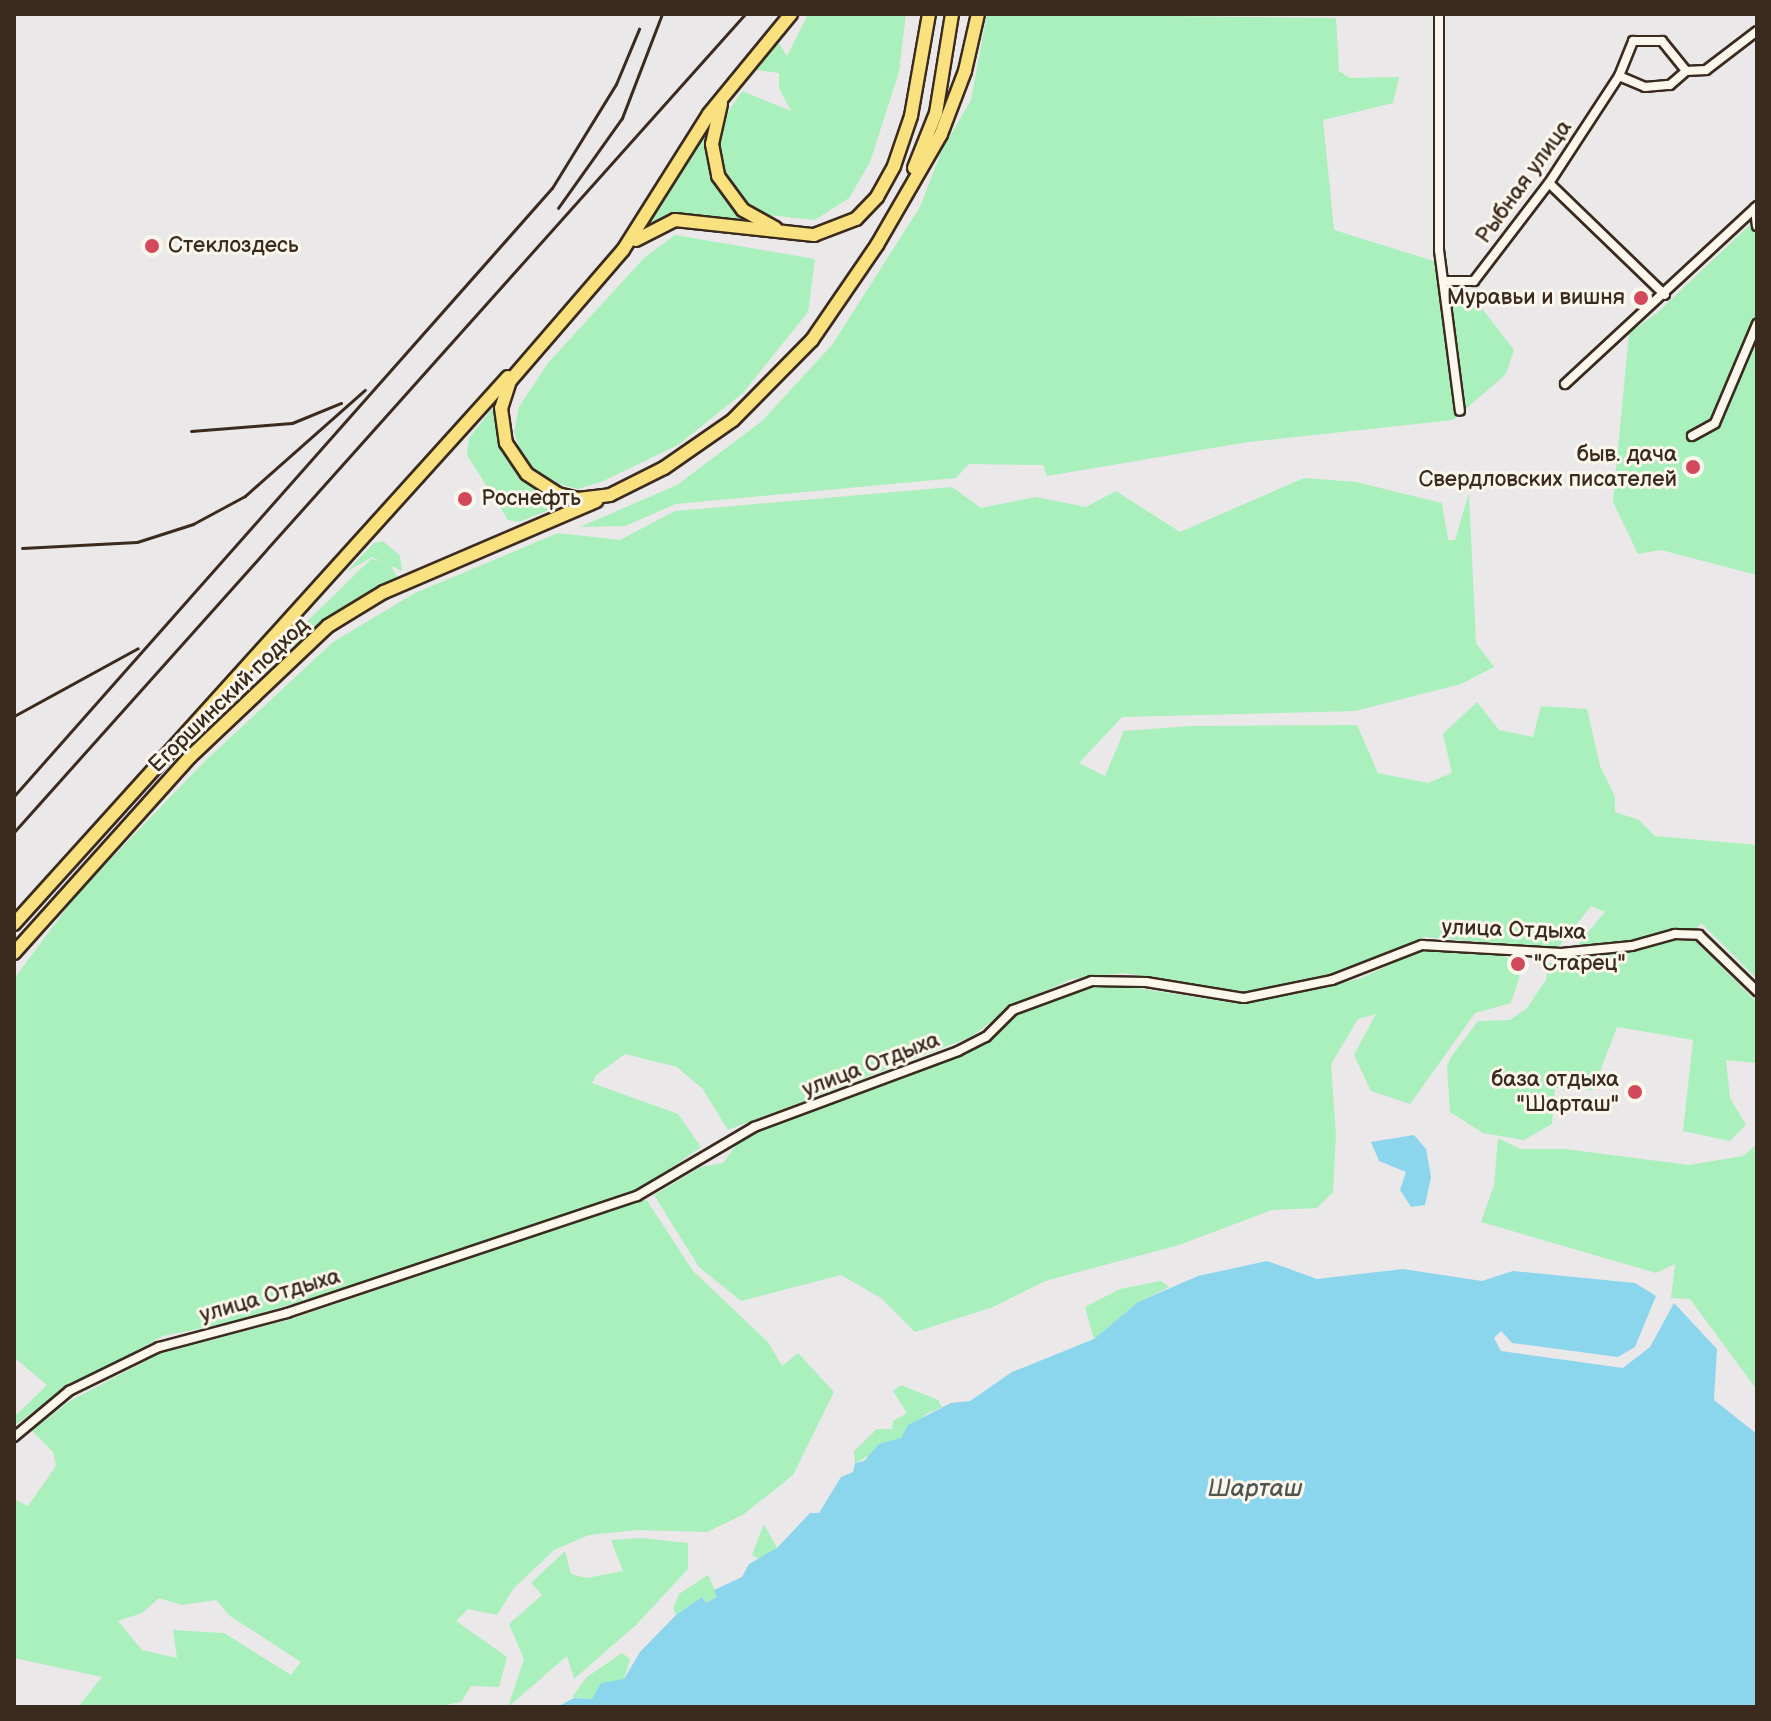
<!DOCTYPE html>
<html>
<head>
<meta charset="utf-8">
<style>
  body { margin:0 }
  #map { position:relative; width:1771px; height:1721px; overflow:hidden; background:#eae8e9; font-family:"Balsamiq Sans",sans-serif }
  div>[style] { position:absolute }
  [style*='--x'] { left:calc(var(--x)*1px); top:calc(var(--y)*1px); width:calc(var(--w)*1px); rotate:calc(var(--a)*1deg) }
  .green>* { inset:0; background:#a9f0bc }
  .water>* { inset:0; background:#8cd6ed }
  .roads { filter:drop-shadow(2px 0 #3b2a1e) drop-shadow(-2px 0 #3b2a1e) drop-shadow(0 2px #3b2a1e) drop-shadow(0 -2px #3b2a1e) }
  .street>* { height:8px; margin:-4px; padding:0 4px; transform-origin:4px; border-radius:4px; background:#fbf7ec }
  .primary>* { height:12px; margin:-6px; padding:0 6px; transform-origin:6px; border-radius:6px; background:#fae180 }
  .rail>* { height:3px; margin:-1.5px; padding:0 1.5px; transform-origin:1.5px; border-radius:1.5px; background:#3b2a1e }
  .dots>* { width:22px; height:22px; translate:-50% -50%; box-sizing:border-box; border:4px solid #fbf7ec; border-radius:50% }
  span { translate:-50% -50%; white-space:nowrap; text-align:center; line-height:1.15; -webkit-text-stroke:6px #fbf7ec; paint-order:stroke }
  .street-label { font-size:22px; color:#3b2a1e }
  .poi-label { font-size:22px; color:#3b2a1e }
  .left { translate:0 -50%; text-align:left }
  .right { translate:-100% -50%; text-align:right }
  .water-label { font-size:24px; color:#4f5552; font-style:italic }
  .frame { position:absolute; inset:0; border:16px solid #3b2a1e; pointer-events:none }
</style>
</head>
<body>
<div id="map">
  <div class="green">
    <i style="clip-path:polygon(808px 14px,906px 14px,899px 72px,870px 162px,849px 198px,815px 220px,767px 215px,743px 200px,723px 174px,718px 147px,728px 112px,742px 91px,791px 111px,779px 88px,779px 73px,756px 70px,778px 42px,787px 56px)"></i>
    <i style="clip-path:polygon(987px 14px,1336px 18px,1339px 71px,1350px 78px,1399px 77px,1393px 103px,1323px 120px,1334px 230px,1437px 262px,1444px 289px,1469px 292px,1514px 350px,1506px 374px,1453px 420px,1248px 442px,1047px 476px,1043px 465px,969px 464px,956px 478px,676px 504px,625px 526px,580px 527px,677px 485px,762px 421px,832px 345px,920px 207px,942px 150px,971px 100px)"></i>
    <i style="clip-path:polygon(717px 114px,718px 176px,763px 224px,691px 220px,638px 231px,701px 125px)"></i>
    <i style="clip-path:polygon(1757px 218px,1757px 575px,1661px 550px,1638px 554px,1613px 502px,1629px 333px,1657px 313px)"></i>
    <i style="clip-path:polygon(675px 235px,815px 259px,808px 312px,743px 393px,678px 445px,601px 482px,578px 489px,551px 482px,523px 459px,514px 432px,519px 407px,548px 363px,645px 257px)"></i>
    <i style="clip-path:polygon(495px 405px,498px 439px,513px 465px,532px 485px,566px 503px,519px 522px,508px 520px,467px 455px,469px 438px)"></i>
    <i style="clip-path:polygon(1304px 478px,1356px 482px,1442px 503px,1448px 540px,1455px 540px,1469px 493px,1476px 643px,1494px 667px,1461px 684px,1355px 711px,1122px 717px,1079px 763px,1105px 776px,1124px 731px,1191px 726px,1357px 725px,1378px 773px,1428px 783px,1452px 773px,1443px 734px,1477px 702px,1499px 730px,1533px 737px,1541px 706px,1587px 709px,1600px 766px,1615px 797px,1615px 812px,1639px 820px,1655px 836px,1757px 845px,1757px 979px,1701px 923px,1690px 936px,1757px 1002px,1757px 1097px,1756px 1063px,1726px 1060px,1730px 1098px,1746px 1125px,1730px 1141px,1683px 1131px,1693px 1040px,1617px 1027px,1593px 1090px,1555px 1088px,1552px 1124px,1524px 1140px,1483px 1133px,1450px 1112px,1447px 1067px,1451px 1057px,1478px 1021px,1510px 1020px,1527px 1008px,1546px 980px,1548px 964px,1568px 956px,1605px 912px,1591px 906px,1557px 949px,1425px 937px,1332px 977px,1247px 993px,1124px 973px,1072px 979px,1013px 1005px,971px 1037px,728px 1130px,702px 1088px,677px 1067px,625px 1054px,596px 1075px,592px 1083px,678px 1114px,701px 1147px,644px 1187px,407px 1270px,228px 1323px,163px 1336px,57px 1394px,14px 1426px,14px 1417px,47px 1385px,14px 1357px,14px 979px,77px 894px,203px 763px,333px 642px,415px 593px,558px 533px,620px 540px,675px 511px,952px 487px,981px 508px,1036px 497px,1086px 507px,1116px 491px,1180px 532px)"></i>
    <i style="clip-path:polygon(383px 541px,400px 556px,402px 571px,372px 557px,346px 572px,374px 543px)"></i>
    <i style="clip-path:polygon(371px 559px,389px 563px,398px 578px,289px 649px,288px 640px)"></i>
    <i style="clip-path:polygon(1424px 949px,1498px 951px,1522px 969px,1511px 1003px,1475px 1013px,1410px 1104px,1371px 1091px,1354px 1055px,1376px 1014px,1358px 1019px,1331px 1064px,1336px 1136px,1333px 1192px,1317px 1208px,1272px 1210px,1179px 1245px,1045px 1281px,993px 1307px,915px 1332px,881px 1298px,841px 1275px,741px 1301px,699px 1267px,654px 1195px,701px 1167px,723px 1163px,743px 1136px,902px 1079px,991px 1041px,1015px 1013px,1104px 983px,1240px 1004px,1359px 979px)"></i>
    <i style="clip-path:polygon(1498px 1138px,1520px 1149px,1565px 1149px,1689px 1165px,1743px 1156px,1757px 1144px,1757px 1390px,1690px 1299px,1671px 1298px,1675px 1264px,1656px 1273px,1481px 1222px,1494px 1185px)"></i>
    <i style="clip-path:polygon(evenodd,646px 1199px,693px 1271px,768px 1342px,782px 1366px,798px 1353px,834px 1392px,793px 1475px,744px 1514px,707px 1532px,638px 1530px,589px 1535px,554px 1550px,514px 1588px,497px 1615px,468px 1609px,456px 1621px,507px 1657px,499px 1687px,471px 1686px,461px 1702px,435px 1707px,78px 1707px,102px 1677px,14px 1658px,14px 1499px,28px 1506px,56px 1466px,53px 1452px,32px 1431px,68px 1402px,161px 1353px,288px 1320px,646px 1199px,159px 1598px,182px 1605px,216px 1600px,230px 1616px,301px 1662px,291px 1675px,224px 1633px,173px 1630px,177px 1658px,142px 1650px,118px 1621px,142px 1613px,159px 1598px)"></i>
    <i style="clip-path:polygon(1161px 1281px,1169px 1287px,1138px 1302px,1094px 1339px,1085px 1307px,1120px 1289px)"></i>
    <i style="clip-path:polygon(901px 1385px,938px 1400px,942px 1407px,926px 1414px,901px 1438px,855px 1463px,854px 1451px,877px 1429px,892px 1429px,893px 1421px,907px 1413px,893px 1391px)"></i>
    <i style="clip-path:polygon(764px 1524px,777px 1548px,761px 1560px,752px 1555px)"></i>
    <i style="clip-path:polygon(642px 1538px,688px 1543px,688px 1569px,636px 1625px,574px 1679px,567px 1656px,508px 1707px,524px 1659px,509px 1624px,542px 1595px,531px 1583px,565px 1551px,571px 1574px,587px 1578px,623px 1571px,611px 1540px)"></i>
    <i style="clip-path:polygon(708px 1575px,718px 1597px,706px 1603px,702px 1597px,676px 1615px,673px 1608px,679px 1594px)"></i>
    <i style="clip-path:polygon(622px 1653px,630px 1659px,624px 1679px,610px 1683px,592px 1699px,572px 1697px,587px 1677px)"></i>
  </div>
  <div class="water">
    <i style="clip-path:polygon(1414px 1135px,1426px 1149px,1431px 1177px,1425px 1205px,1411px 1207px,1400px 1190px,1406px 1172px,1379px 1161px,1371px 1142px)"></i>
    <i style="clip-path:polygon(1267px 1261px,1317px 1279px,1403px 1269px,1482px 1281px,1513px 1271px,1635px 1283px,1656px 1296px,1635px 1347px,1618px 1357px,1512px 1343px,1501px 1331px,1494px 1338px,1501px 1351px,1623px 1368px,1650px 1347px,1674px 1303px,1717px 1349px,1714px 1400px,1757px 1434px,1757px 1707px,557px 1707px,574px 1698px,592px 1699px,601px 1683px,624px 1679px,640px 1652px,676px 1615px,702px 1597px,706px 1603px,717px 1597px,714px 1590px,742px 1577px,749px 1564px,777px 1548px,810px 1513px,819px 1513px,841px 1477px,853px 1472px,855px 1463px,864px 1461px,879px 1444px,901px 1438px,908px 1425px,951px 1403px,970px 1401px,1012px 1372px,1094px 1339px,1138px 1302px,1198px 1276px)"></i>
  </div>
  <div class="roads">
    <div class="street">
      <i style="--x:1439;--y:14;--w:236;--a:90"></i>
      <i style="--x:1439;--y:250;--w:162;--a:82.6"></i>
      <i style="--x:1619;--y:76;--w:28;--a:23"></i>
      <i style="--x:1645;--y:87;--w:25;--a:-5"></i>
      <i style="--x:1670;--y:85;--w:21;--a:-41"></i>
      <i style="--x:1686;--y:71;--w:20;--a:-3"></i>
      <i style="--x:1706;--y:70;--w:64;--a:-37.4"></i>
      <i style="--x:1549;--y:183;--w:161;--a:44"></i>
      <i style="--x:1755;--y:208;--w:18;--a:84"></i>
      <i style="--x:1443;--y:281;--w:31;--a:0"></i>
      <i style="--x:1474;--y:281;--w:123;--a:-52.6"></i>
      <i style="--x:1549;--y:183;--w:128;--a:-56.8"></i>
      <i style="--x:1619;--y:76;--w:38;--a:-68"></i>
      <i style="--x:1633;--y:41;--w:29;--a:0"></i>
      <i style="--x:1662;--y:41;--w:38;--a:51"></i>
      <i style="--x:1565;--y:384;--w:262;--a:-42.8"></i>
      <i style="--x:1692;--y:436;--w:26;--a:-29"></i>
      <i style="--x:1715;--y:423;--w:108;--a:-67"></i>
      <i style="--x:14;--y:1437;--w:72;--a:-39.9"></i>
      <i style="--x:69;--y:1391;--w:100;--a:-26.1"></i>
      <i style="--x:159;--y:1347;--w:132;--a:-14.9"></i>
      <i style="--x:287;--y:1313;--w:369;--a:-18.5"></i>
      <i style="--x:637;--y:1196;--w:136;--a:-30.5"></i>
      <i style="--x:754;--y:1127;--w:218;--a:-20.4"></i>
      <i style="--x:958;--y:1051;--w:31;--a:-27"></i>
      <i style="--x:986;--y:1037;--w:38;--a:-45"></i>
      <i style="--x:1013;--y:1010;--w:84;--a:-20.2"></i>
      <i style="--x:1092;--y:981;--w:54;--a:1.1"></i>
      <i style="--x:1146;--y:982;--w:99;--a:9.3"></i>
      <i style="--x:1244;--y:998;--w:90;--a:-11.6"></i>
      <i style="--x:1332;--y:980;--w:97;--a:-21.3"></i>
      <i style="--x:1422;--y:945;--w:139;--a:3.3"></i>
      <i style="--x:1561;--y:953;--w:71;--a:-5.6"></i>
      <i style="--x:1632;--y:946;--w:45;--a:-15.6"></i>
      <i style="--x:1675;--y:934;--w:24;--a:2"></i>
      <i style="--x:1699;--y:935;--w:81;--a:44"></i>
    </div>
    <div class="primary">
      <i style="--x:791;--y:14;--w:129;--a:129.4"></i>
      <i style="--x:709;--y:114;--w:161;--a:122.3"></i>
      <i style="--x:623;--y:250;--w:173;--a:130.8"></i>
      <i style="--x:510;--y:381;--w:28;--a:108"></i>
      <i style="--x:501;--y:408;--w:35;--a:82"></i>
      <i style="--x:506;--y:443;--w:37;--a:56"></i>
      <i style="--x:527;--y:474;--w:37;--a:33"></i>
      <i style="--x:558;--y:494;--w:21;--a:14"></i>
      <i style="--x:578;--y:499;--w:32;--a:-7"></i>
      <i style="--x:610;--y:495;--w:60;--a:-26.6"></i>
      <i style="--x:664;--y:468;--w:84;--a:-34.8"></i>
      <i style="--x:733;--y:420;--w:112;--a:-45.4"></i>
      <i style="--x:812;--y:340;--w:115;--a:-55.6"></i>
      <i style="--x:877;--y:245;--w:128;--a:-60"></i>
      <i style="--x:941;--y:134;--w:67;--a:-69.1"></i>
      <i style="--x:965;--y:71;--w:58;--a:-77.2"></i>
      <i style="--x:721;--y:104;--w:41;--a:102.7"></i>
      <i style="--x:712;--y:144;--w:33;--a:79"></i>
      <i style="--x:718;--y:176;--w:42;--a:53.7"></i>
      <i style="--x:743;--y:210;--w:37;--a:29"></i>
      <i style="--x:914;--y:168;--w:59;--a:-68.2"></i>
      <i style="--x:936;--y:113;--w:100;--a:-80.8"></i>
      <i style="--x:636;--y:240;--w:44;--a:-27.1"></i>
      <i style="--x:675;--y:220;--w:140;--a:6.2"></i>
      <i style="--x:814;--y:235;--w:45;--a:-20.9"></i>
      <i style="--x:856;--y:219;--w:30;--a:-46"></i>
      <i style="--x:877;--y:197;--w:35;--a:-61"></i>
      <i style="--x:894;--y:166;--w:53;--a:-71.2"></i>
      <i style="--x:911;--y:116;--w:104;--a:-80"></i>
      <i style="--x:14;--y:924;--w:737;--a:-47.91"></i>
      <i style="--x:14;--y:953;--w:263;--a:-48.1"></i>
      <i style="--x:190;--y:757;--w:190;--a:-43.5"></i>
      <i style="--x:328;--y:626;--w:66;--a:-31.3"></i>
      <i style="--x:384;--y:592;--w:231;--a:-23.2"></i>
    </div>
  </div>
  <div class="rail">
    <i style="--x:558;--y:208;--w:110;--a:-54.6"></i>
    <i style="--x:622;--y:118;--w:111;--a:-69"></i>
    <i style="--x:191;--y:431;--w:101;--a:-4.5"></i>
    <i style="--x:292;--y:423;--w:53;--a:-22.2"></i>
    <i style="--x:22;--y:548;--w:115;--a:-3"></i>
    <i style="--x:137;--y:542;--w:59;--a:-17.8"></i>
    <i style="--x:193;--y:524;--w:59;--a:-28.3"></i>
    <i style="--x:245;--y:496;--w:160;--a:-41.5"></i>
    <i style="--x:14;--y:716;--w:141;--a:-28.7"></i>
    <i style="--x:14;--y:796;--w:812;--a:-48.5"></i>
    <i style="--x:552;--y:188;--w:122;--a:-58.4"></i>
    <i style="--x:616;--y:84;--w:60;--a:-67.3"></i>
    <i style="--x:14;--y:832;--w:1097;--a:-48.21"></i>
  </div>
  <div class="dots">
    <i style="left:152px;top:246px;background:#d1495b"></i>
    <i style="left:1641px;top:298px;background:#d1495b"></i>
    <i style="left:1693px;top:467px;background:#d1495b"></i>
    <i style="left:465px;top:499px;background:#d1495b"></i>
    <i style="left:1518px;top:964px;background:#d1495b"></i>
    <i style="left:1635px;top:1092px;background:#d1495b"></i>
  </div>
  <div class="street-label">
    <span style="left:1524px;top:182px;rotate:-54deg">Рыбная улица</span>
    <span style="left:229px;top:695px;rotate:-44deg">Егоршинский подход</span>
    <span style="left:1514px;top:930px;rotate:2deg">улица Отдыха</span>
    <span style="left:871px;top:1065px;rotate:-21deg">улица Отдыха</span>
    <span style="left:270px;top:1296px;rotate:-16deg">улица Отдыха</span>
  </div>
  <div class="poi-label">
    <span class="left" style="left:168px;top:246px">Стеклоздесь</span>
    <span class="right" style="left:1625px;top:298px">Муравьи и вишня</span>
    <span class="right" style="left:1677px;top:467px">быв. дача<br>Свердловских писателей</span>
    <span class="left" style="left:481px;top:499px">Роснефть</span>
    <span class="left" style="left:1534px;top:964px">"Старец"</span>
    <span class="right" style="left:1619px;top:1092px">база отдыха<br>"Шарташ"</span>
  </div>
  <div class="water-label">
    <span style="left:1255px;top:1489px">Шарташ</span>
  </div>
  <div class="frame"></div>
</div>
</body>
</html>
